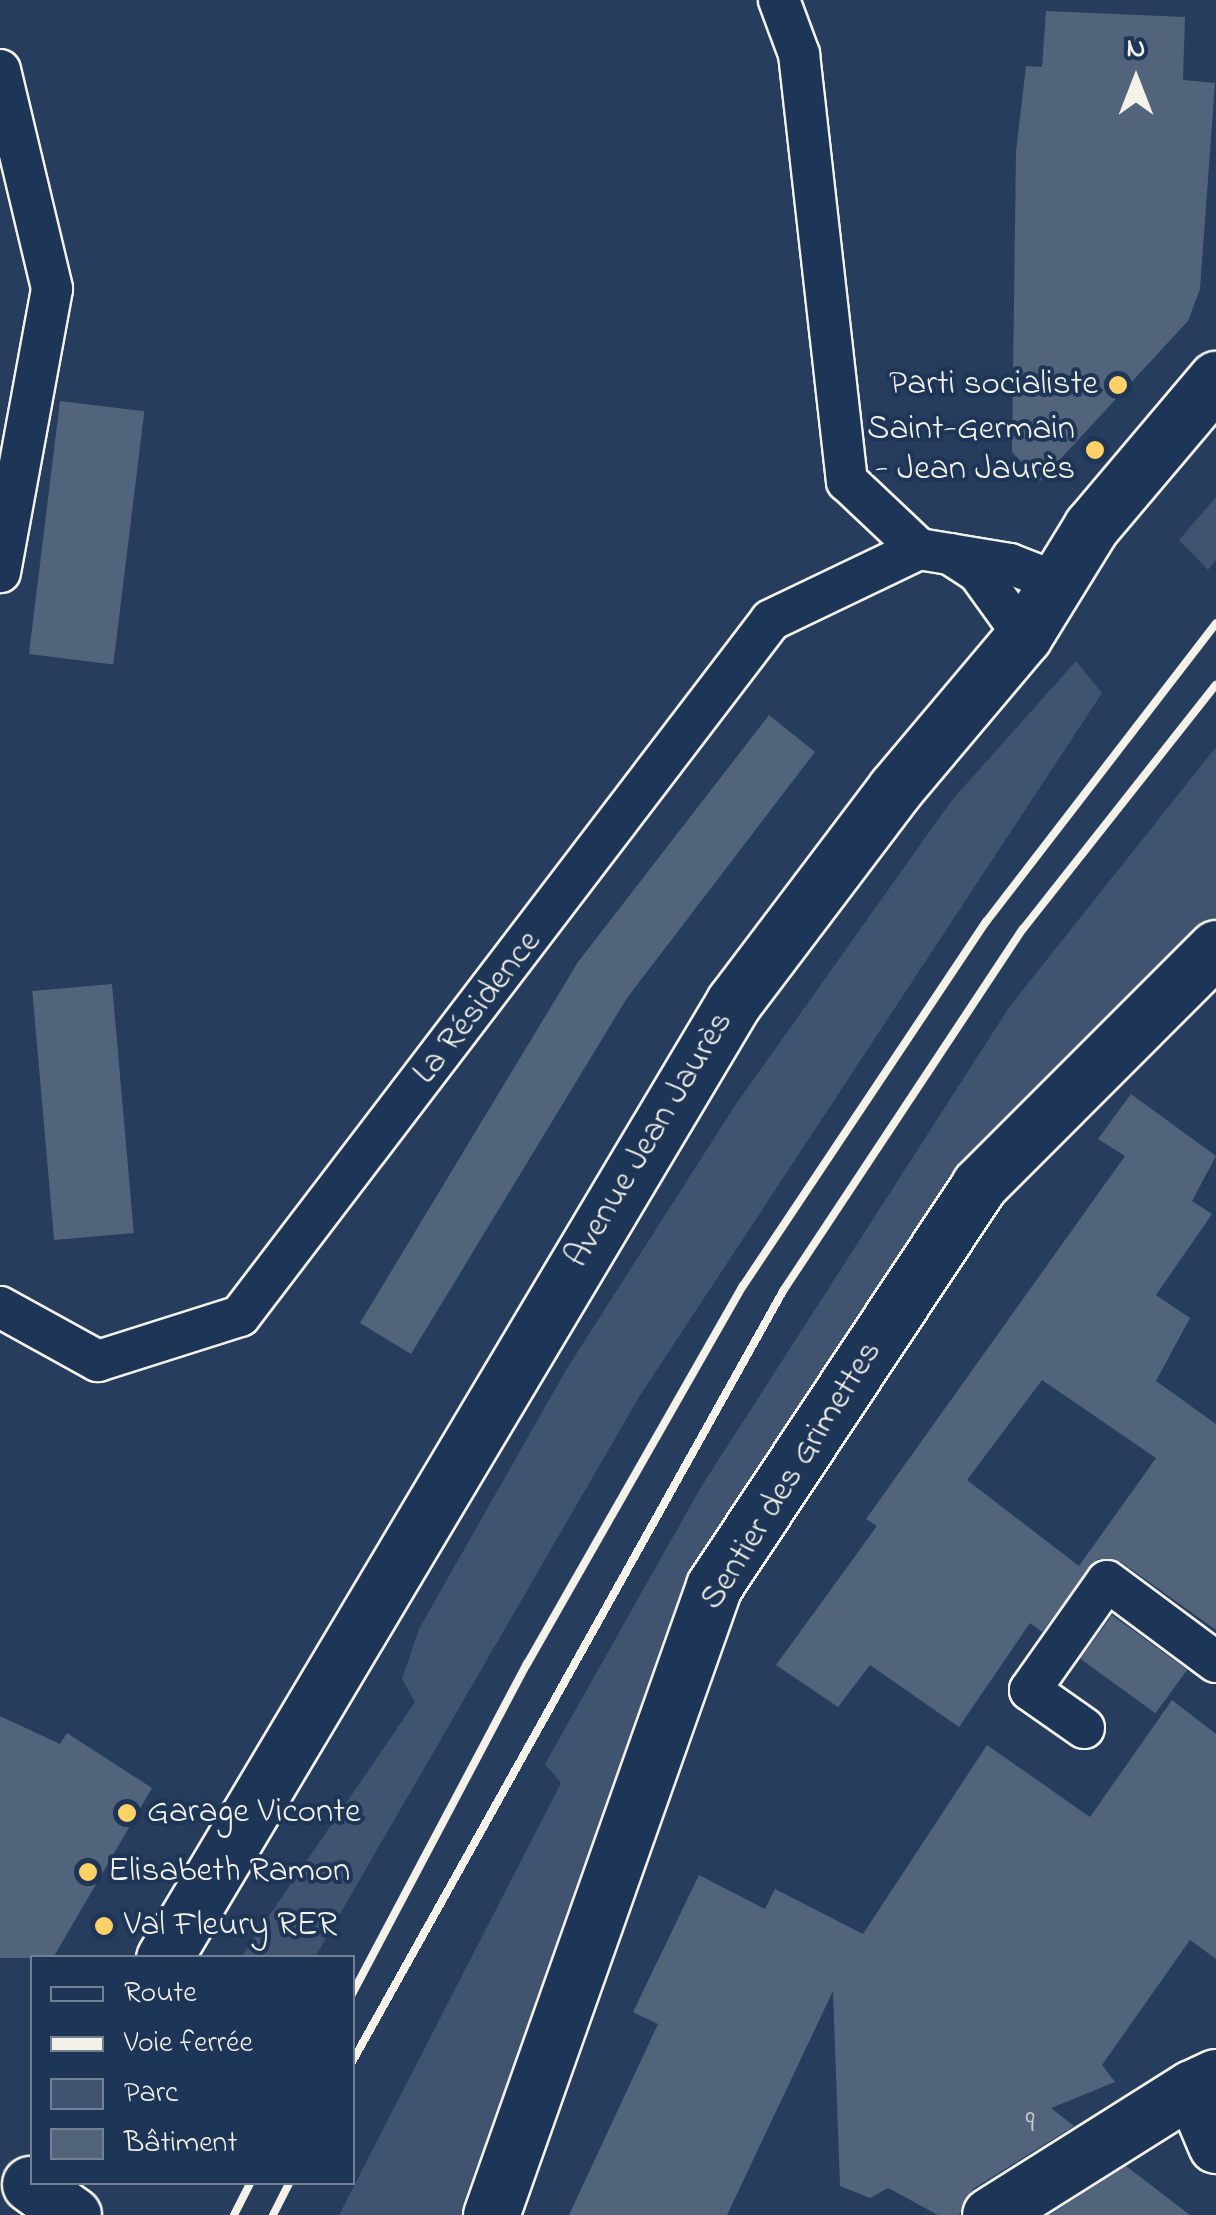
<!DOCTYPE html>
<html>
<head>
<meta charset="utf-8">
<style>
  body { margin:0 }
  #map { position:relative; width:1216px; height:2215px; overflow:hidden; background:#263d5d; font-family:"Indie Flower",sans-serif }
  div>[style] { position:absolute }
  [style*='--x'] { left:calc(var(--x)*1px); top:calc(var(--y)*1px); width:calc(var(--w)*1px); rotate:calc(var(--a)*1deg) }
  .green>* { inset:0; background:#40546f }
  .building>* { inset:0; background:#52647b; transform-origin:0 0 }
  .roads { filter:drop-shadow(2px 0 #f4f1e8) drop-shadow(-2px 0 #f4f1e8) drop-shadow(0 2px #f4f1e8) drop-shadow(0 -2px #f4f1e8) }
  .lane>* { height:40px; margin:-20px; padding:0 20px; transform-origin:20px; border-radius:20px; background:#1d3557 }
  .street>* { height:55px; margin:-27.5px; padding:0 27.5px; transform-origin:27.5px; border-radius:27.5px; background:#1d3557 }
  .secondary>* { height:55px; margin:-27.5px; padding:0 27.5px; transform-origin:27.5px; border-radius:27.5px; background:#1d3557 }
  .rail>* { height:8px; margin:-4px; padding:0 4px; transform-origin:4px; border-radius:4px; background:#f4f1e8 }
  .dots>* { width:28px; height:28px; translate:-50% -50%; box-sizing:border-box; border:5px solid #1d3557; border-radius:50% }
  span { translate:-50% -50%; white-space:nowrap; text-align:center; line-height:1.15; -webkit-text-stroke:8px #1d3557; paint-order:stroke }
  .number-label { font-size:30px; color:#cccecd }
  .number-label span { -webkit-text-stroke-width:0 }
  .poi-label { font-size:35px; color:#f4f1e8 }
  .right { translate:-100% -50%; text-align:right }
  .left { translate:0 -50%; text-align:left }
  .street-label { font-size:35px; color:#f4f1e8 }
  .legend { position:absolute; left:30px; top:1955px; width:325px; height:230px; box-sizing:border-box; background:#1d3557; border:2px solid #738091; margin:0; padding:12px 18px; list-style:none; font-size:30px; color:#f4f1e8 }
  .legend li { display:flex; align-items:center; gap:20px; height:50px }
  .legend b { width:50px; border:2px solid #738091 }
  .north { position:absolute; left:1086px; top:30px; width:100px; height:100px; -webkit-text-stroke:8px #1d3557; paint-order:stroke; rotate:0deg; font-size:28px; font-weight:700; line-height:40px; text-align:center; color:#f4f1e8 }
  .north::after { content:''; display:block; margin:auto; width:35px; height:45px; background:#f4f1e8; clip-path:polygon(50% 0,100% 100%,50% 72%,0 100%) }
</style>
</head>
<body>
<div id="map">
  <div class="green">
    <i style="clip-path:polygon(1216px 497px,1216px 560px,1208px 570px,1179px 540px)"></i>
    <i style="clip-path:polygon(1076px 661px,1102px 693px,639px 1397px,315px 1957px,241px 1957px,415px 1702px,402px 1679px,419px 1629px,566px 1370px,736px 1104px,952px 800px)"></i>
    <i style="clip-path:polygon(1216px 747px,1216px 918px,964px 1174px,695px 1575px,465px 2215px,339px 2215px,561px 1783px,545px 1764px,701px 1487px,1010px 1006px)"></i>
  </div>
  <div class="building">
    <i style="clip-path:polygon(1046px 11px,1185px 17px,1183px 80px,1215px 83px,1200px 289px,1188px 321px,1040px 481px,1012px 452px,1016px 151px,1026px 66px,1042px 67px)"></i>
    <i style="left:60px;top:401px;width:85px;height:255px;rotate:7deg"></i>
    <i style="clip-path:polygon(769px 715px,815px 752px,627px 998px,411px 1354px,360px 1323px,578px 962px)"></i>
    <i style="left:112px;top:984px;width:250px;height:80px;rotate:85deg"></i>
    <i style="clip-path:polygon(evenodd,1131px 1094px,1216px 1156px,1192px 1201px,1212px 1214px,1156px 1295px,1190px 1318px,1156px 1381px,1216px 1424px,1216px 1630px,1121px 1562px,1098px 1559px,1042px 1632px,1030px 1623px,959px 1727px,870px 1665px,838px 1707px,776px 1665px,877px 1526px,866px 1519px,1125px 1156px,1098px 1139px,1131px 1094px,1042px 1380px,1156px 1458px,1079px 1566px,967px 1480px,1042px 1380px)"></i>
    <i style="left:1112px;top:1615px;width:93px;height:54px;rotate:36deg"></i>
    <i style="clip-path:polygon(1172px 1700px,1216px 1734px,1216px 1959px,1190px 1940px,1102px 2065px,1115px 2082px,1051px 2108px,1074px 2126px,973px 2189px,959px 2215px,938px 2215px,888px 2188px,870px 2198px,840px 2186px,833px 1991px,727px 2215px,569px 2215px,658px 2024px,633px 2012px,699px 1875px,765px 1909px,775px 1889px,863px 1934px,987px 1745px,1090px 1817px)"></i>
    <i style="clip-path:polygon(0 1716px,60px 1744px,67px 1733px,152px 1788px,53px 1958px,0 1958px)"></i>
    <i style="clip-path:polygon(1126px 2166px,1190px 2215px,1049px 2215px)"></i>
  </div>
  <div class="roads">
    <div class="lane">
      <i style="--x:779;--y:0;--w:58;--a:69.7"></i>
      <i style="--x:799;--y:54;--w:430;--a:83.6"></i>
      <i style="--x:847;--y:481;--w:99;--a:43.4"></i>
      <i style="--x:919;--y:549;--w:92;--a:9.4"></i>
      <i style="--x:1010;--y:564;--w:49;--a:21.4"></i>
      <i style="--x:0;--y:70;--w:225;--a:76.6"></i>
      <i style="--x:52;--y:289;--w:288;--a:100.4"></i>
      <i style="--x:950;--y:554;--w:33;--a:33"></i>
      <i style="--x:978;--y:572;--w:79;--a:54.3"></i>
      <i style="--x:0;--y:1307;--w:112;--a:28.9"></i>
      <i style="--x:98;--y:1361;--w:149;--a:-17.6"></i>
      <i style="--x:240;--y:1316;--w:875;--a:-52.66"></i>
      <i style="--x:771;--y:620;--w:164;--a:-25.6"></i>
      <i style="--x:1084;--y:1728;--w:66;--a:-144.9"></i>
      <i style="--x:1030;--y:1690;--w:133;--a:-54.8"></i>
      <i style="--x:1107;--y:1581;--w:136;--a:36.6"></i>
    </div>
    <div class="street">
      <i style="--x:164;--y:1958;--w:1113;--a:-59.2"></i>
      <i style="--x:734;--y:1002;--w:267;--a:-52.9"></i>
      <i style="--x:895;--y:789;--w:200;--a:-49.9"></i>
      <i style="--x:1024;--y:636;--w:128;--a:-58.4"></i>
      <i style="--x:1091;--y:527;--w:194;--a:-49.8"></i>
      <i style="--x:30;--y:2184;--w:53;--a:35.8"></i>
      <i style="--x:491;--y:2215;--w:667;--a:-70.48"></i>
      <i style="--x:714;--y:1586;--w:481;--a:-56.5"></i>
      <i style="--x:979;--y:1185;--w:335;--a:-45"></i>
      <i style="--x:990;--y:2215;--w:239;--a:-32.2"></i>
      <i style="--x:1192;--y:2088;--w:62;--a:67.2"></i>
    </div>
    <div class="secondary">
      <i style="--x:1192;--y:2088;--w:26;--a:-25"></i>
    </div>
  </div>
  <div class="rail">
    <i style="--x:352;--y:1994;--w:374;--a:-62.1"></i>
    <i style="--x:527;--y:1664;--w:435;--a:-60.3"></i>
    <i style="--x:743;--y:1286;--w:438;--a:-56.3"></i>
    <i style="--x:986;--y:922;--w:377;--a:-52.4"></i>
    <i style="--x:352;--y:2062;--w:883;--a:-60.79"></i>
    <i style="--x:783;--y:1291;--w:434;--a:-56.5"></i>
    <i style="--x:1023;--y:929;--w:311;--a:-51.7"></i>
    <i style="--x:234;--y:2215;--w:37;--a:-63"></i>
    <i style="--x:273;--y:2215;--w:37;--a:-63"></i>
  </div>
  <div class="dots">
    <i style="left:1118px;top:385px;background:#ffd166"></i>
    <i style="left:1095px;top:450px;background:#ffd166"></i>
    <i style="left:127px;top:1813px;background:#ffd166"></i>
    <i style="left:88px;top:1872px;background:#ffd166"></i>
    <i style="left:104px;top:1926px;background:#ffd166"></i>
  </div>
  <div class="number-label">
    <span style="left:1030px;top:2124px">9</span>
  </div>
  <div class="poi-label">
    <span class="right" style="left:1098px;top:385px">Parti socialiste</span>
    <span class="right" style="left:1075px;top:450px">Saint-Germain<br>- Jean Jaurès</span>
    <span class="left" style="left:147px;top:1813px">Garage Viconte</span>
    <span class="left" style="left:108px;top:1872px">Elisabeth Ramon</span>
    <span class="left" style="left:124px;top:1926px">Val Fleury RER</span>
  </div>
  <div class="street-label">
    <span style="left:478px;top:1008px;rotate:-52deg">La Résidence</span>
    <span style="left:650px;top:1140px;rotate:-59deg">Avenue Jean Jaurès</span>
    <span style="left:792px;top:1476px;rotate:-58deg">Sentier des Grimettes</span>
  </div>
  <ul class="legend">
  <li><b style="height:12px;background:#1d3557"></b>Route</li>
  <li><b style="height:12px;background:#f4f1e8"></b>Voie ferrée</li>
  <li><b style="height:28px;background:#40546f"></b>Parc</li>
  <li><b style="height:28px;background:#52647b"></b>Bâtiment</li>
  </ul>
  <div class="north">N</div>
</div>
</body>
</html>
